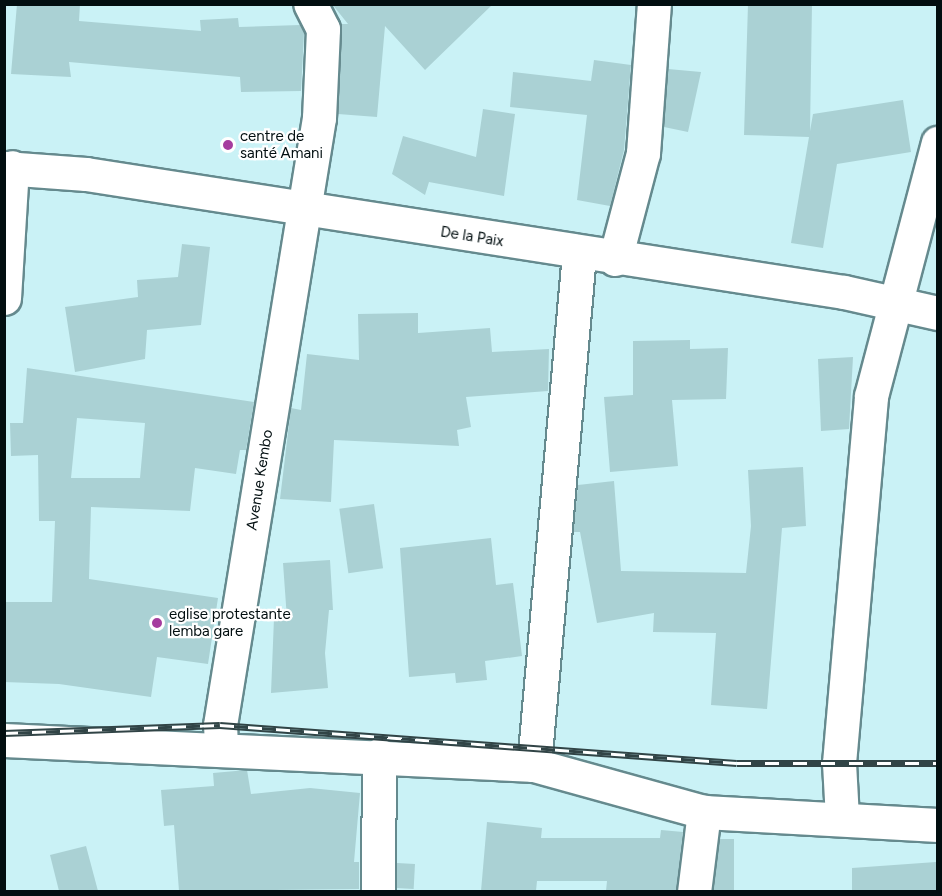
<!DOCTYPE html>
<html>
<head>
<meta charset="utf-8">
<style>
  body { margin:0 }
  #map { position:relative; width:942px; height:896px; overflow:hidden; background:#caf2f6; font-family:Figtree,sans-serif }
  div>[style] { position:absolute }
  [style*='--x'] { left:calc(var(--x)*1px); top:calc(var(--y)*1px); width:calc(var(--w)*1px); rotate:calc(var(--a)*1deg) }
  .building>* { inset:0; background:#aad1d4; transform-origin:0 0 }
  .roads { filter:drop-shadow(2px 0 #658a8e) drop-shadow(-2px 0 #658a8e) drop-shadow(0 2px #658a8e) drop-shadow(0 -2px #658a8e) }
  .minor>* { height:33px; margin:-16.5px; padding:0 16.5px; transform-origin:16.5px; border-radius:16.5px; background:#fff }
  .rail>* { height:7px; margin-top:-3.5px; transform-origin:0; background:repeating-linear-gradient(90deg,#fff 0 14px,#314446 0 28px); box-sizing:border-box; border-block:2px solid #314446 }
  .dots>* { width:16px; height:16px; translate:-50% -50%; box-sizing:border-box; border:3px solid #fff; border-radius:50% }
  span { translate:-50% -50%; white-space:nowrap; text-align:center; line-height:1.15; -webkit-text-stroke:4.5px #fff; paint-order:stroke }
  .poi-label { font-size:15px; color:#020e10 }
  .left { translate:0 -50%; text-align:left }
  .street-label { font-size:15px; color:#020e10 }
  .frame { position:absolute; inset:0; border:6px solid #020e10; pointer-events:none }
</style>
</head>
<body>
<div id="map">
  <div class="building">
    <i style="clip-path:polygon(17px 4px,80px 4px,79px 21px,201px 31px,200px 20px,238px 18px,239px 27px,300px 25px,304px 33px,301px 91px,241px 92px,240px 77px,69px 62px,71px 77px,11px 74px)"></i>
    <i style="clip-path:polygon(332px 4px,493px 4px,425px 70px,385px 26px,377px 117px,338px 114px,341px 24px,348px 24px)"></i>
    <i style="clip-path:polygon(748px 4px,812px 4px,810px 131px,813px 114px,903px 100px,911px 152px,837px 164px,823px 248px,791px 243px,809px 137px,744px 135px)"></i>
    <i style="clip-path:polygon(594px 60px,631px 65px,624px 150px,610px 206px,577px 200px,587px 115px,510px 107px,513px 72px,591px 81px)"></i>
    <i style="clip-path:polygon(668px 69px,701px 72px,688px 132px,664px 127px)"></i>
    <i style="clip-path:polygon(483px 109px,515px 114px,504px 196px,429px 182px,425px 195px,392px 174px,403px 136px,476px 157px)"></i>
    <i style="clip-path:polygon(182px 244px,210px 247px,201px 325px,147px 330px,145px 359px,75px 372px,65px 307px,138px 297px,137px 280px,178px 277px)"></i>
    <i style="clip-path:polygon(418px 313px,418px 333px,490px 328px,492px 352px,549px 349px,548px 391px,466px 397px,471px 427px,457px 430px,459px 446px,334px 440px,331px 502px,280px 499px,291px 408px,301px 410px,307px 354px,359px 360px,358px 314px)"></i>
    <i style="clip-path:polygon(690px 340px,690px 349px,728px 348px,726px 399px,672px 400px,678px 466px,610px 472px,604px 397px,633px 395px,633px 341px)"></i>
    <i style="clip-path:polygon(853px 357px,849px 429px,821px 431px,818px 359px)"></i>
    <i style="clip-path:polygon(evenodd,27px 368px,254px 402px,246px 450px,240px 450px,236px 474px,195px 468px,190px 511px,91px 507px,89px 579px,218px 598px,208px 664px,157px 657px,151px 697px,59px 684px,4px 682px,4px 602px,52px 602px,55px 521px,39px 521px,38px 455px,11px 456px,10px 423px,23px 423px,27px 368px,77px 418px,145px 423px,140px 478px,71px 478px,77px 418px)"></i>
    <i style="clip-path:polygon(803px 467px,806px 526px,782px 528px,767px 709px,711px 705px,716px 633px,653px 632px,654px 613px,597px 623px,580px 532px,573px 532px,578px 485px,614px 481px,621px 571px,746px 573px,751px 526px,748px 470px)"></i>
    <i style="left:374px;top:504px;width:65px;height:35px;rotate:82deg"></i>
    <i style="clip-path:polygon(491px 538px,496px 585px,513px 583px,522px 656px,485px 661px,487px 680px,456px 683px,455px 673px,409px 677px,400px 548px)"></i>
    <i style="clip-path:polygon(330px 560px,333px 610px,329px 610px,325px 653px,328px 688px,271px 693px,274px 618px,287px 619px,283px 563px)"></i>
    <i style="clip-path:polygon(247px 770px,251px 794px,310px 788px,360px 793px,354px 862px,359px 862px,359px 889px,179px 891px,174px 825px,164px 826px,161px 790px,214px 786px,213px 773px)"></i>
    <i style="clip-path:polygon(487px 822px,542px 828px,541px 838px,660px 838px,661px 830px,683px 832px,676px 891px,606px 891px,607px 881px,537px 881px,536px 891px,481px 891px)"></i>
    <i style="clip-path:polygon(720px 839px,734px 839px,734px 891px,713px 891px)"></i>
    <i style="clip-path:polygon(86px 846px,98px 891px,59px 891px,50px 855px)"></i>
    <i style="clip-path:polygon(936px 862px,938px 891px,852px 891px,852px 868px)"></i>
    <i style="left:397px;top:863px;width:18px;height:25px;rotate:3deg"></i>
  </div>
  <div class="roads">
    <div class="minor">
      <i style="--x:4;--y:168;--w:82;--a:4.2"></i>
      <i style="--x:86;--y:174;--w:767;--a:8.85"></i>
      <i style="--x:844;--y:292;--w:96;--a:12.6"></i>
      <i style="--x:615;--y:259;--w:110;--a:-75.2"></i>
      <i style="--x:643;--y:153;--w:149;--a:-85.8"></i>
      <i style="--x:4;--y:298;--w:131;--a:-86.5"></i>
      <i style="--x:4;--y:740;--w:531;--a:2.7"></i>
      <i style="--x:534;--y:765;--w:176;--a:15.5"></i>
      <i style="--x:704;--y:812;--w:234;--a:3.2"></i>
      <i style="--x:221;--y:750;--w:25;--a:-92"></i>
      <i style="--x:220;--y:725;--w:615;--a:-80.74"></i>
      <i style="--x:319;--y:118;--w:89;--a:-87.4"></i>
      <i style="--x:323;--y:29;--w:28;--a:-117"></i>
      <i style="--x:534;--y:765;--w:513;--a:-84.97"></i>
      <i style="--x:842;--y:818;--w:55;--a:-93.1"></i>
      <i style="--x:839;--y:763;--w:368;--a:-85"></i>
      <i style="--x:871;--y:396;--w:262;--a:-75.2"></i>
      <i style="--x:378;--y:892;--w:137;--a:-89.6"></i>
      <i style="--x:694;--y:892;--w:81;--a:-82.9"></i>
    </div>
  </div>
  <div class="rail">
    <i style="--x:4;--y:733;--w:216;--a:-2.1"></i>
    <i style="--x:220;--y:725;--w:518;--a:4.2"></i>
    <i style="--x:737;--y:763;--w:201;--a:0"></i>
  </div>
  <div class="dots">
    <i style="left:228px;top:145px;background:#a53c9e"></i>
    <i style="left:157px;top:623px;background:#a53c9e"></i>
  </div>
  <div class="poi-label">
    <span class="left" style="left:240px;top:145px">centre de<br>santé Amani</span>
    <span class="left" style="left:169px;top:623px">eglise protestante<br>lemba gare</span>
  </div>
  <div class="street-label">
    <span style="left:472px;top:237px;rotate:9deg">De la Paix</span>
    <span style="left:260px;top:480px;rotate:-81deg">Avenue Kembo</span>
  </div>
  <div class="frame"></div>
</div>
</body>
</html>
